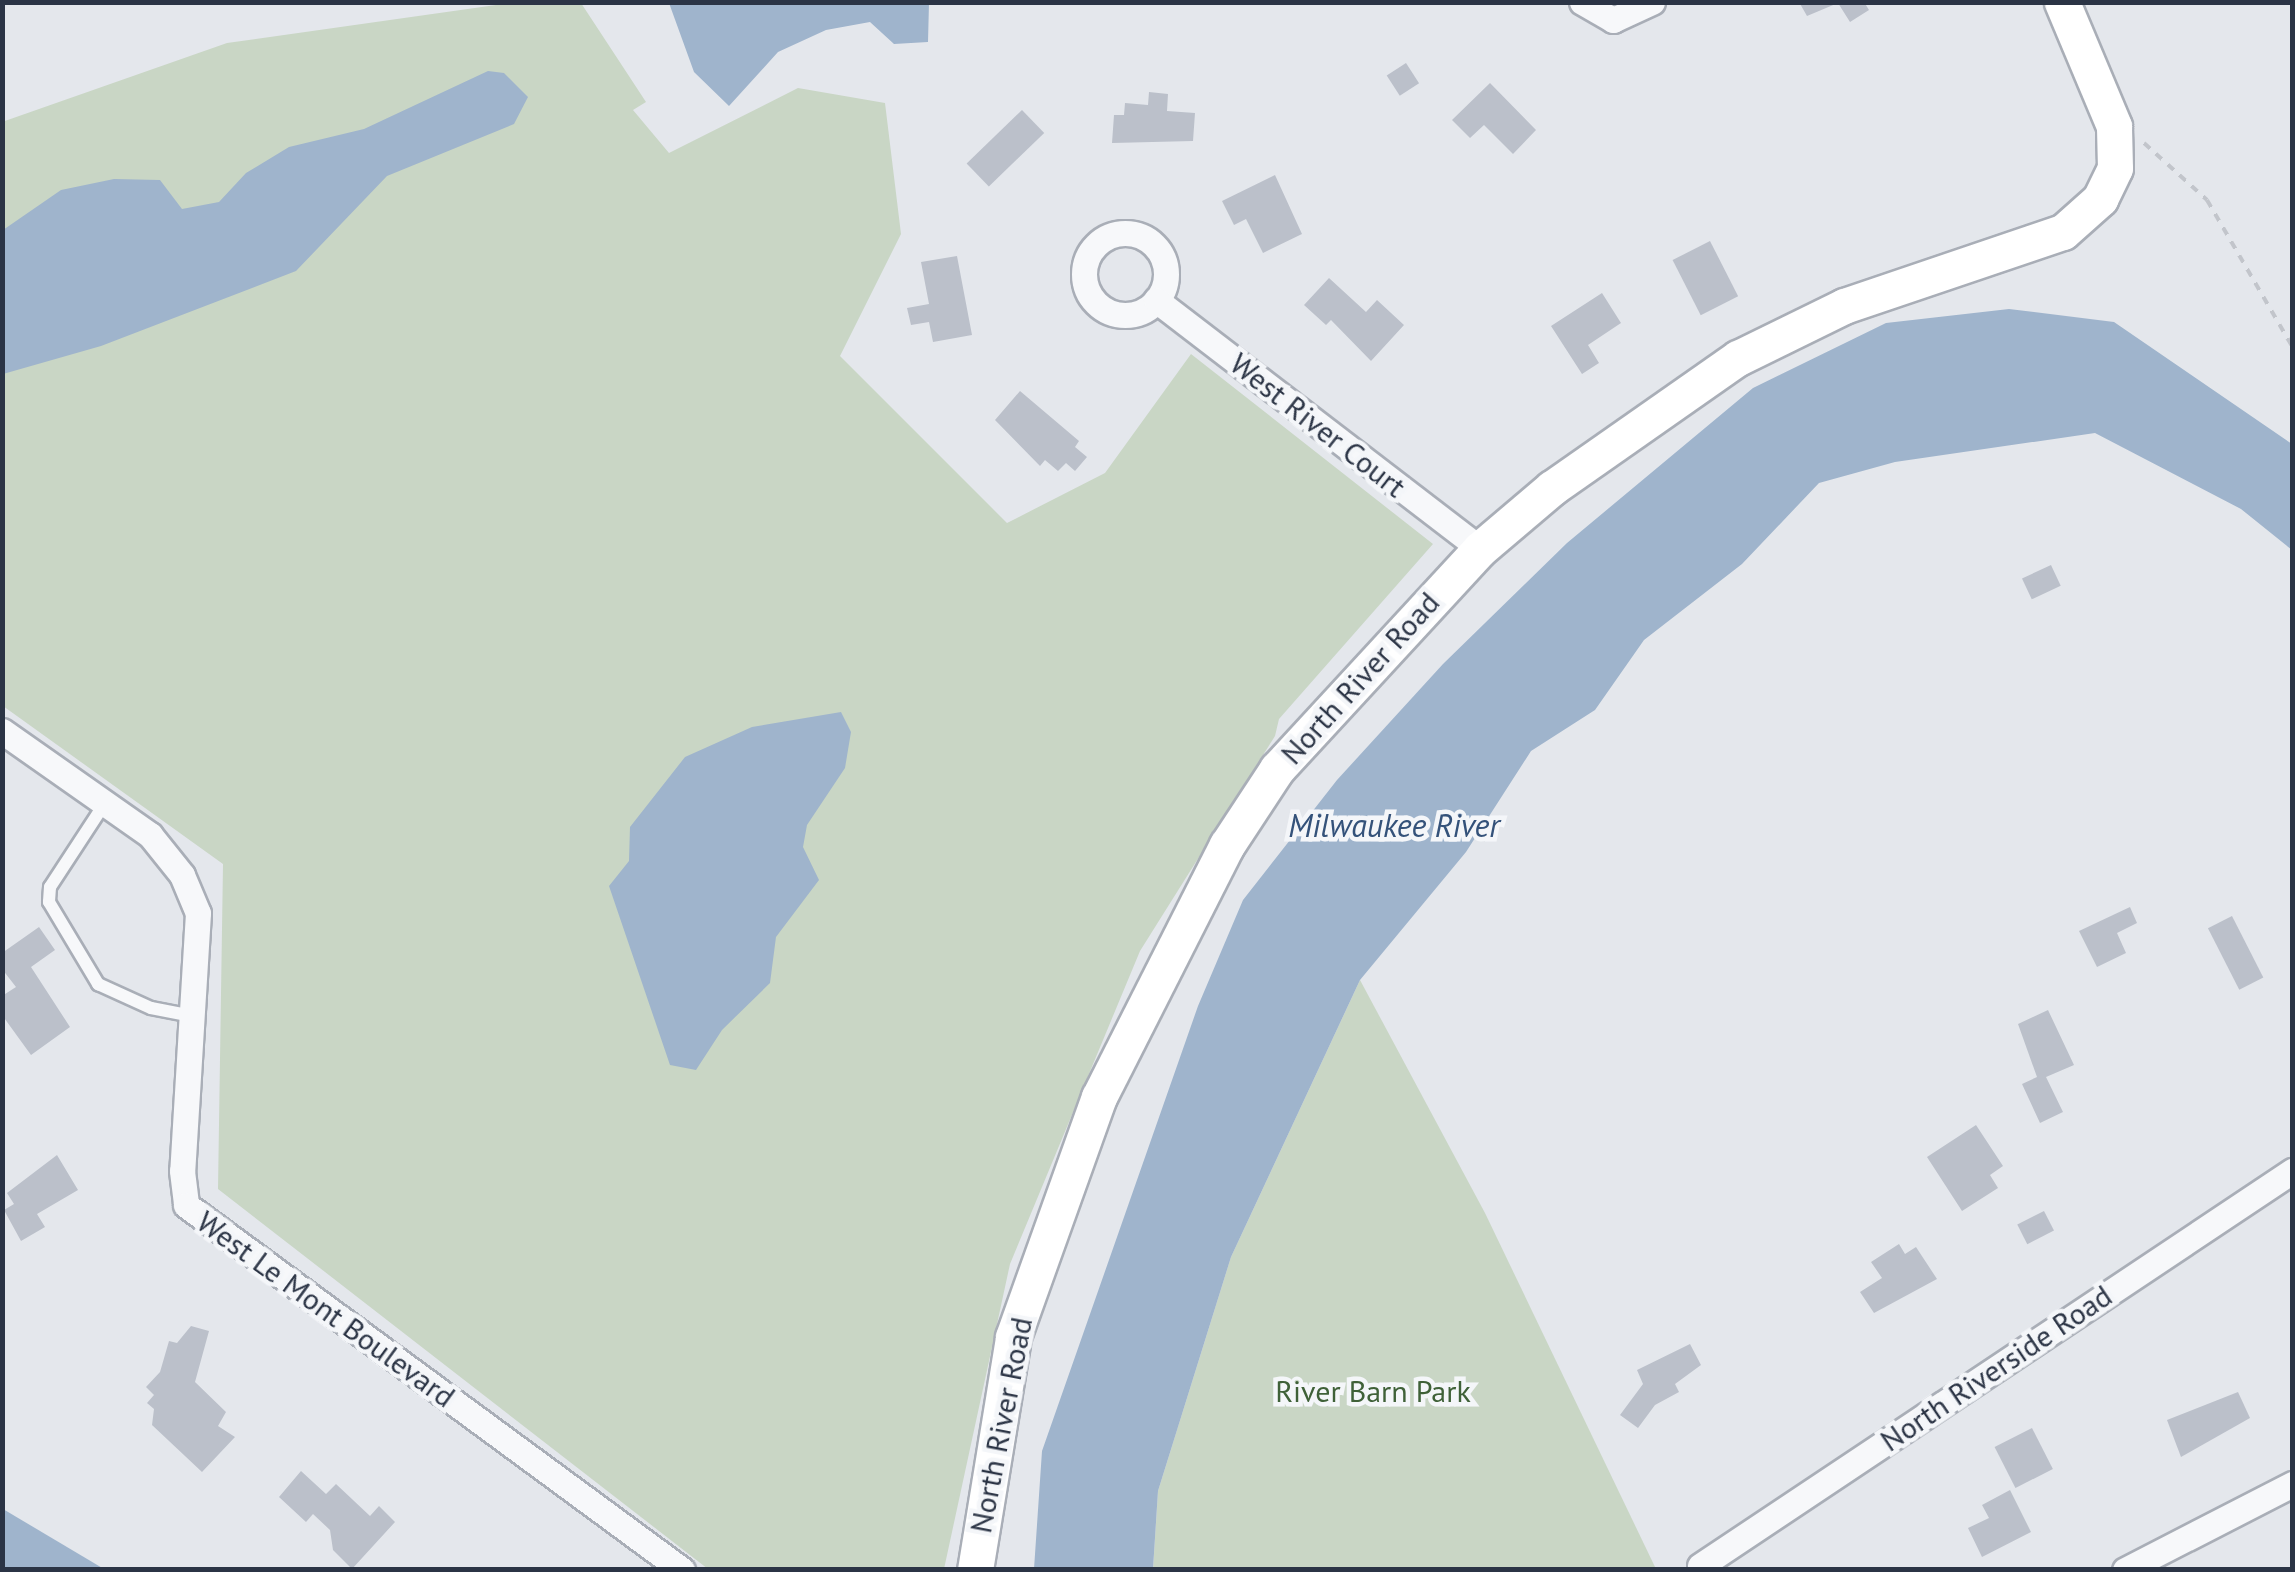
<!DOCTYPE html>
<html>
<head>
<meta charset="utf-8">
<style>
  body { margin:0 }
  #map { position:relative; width:2295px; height:1572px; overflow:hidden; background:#e4e7ec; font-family:"PT Sans",sans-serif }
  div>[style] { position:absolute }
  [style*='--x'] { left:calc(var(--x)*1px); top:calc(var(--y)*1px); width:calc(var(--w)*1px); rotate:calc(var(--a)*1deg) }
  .green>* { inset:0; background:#c9d6c5 }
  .water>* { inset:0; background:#9fb4cc }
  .building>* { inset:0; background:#bbc0ca; transform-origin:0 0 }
  .path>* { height:4px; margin-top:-2px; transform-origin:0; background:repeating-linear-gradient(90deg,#c2c5cb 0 8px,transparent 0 16px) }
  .roads { filter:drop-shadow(2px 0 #a9aeb7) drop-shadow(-2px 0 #a9aeb7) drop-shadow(0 2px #a9aeb7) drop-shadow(0 -2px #a9aeb7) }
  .lane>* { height:12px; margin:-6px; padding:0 6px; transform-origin:6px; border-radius:6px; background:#f7f8fa }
  .street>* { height:25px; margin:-12.5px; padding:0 12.5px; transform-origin:12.5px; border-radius:12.5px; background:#f7f8fa }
  .street>.ring { margin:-12.5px; padding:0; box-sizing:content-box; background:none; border:25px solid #f7f8fa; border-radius:50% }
  .secondary>* { height:35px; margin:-17.5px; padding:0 17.5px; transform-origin:17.5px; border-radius:17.5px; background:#fff }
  span { translate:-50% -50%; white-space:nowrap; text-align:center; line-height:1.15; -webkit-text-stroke:9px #f4f6f9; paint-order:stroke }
  .street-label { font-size:30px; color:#2b3445 }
  .park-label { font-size:30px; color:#3f6138 }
  .water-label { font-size:32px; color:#34527a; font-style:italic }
  .frame { position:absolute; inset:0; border:5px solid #2b3445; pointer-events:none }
</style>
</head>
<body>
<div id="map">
  <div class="green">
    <i style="clip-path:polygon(510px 3px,581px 3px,646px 102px,633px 110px,669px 153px,798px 88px,885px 103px,901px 234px,840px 356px,1007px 523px,1105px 473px,1191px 354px,1433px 544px,1279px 719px,1275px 736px,1140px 951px,1010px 1264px,944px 1569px,708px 1569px,218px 1189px,223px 864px,3px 706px,2px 122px,227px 43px)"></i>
    <i style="clip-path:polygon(1360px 980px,1485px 1213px,1656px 1569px,1153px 1570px,1158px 1491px,1231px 1257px)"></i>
  </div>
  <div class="water">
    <i style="clip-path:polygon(669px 3px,929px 3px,928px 42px,894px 44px,870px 22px,826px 30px,778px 52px,729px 106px,694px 72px)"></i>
    <i style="clip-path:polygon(488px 71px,504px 73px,528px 97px,514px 124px,387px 176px,296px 271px,101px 346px,3px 374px,3px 230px,61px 190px,114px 179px,160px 180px,182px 209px,219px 202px,246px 173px,289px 147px,364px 129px)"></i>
    <i style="clip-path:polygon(2009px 309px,2114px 322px,2292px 444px,2292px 550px,2241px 509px,2095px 433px,1895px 462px,1819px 483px,1742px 564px,1644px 640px,1595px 710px,1531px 751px,1466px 852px,1360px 980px,1231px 1257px,1158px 1491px,1153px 1569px,1034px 1569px,1042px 1451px,1198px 1006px,1243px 900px,1337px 780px,1443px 664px,1567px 543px,1753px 388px,1886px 323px)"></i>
    <i style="clip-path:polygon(841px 712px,851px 732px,845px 768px,807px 825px,803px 847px,819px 880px,776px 937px,770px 983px,722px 1030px,696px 1070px,670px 1065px,609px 886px,629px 861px,630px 827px,685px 757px,752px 727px)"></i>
    <i style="clip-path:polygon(2px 1509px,3px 1509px,104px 1569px,3px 1569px)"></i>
  </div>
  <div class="building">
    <i style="clip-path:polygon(1799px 2px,1864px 2px,1869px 10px,1850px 22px,1838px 3px,1807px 16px)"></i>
    <i style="left:1406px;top:63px;width:24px;height:23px;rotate:57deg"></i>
    <i style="clip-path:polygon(1490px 83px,1536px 130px,1513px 154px,1484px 125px,1470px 138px,1452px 120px)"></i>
    <i style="clip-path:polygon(1149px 92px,1168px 94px,1167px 111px,1195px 113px,1193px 141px,1112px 143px,1114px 115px,1124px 115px,1125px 103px,1148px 105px)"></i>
    <i style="left:1022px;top:110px;width:32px;height:77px;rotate:46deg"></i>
    <i style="clip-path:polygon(1275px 175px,1302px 234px,1263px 253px,1246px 219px,1234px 225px,1222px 201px)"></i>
    <i style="left:1710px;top:241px;width:62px;height:42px;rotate:63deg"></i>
    <i style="clip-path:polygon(957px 256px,972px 335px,933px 342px,929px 322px,911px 325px,907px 308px,929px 304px,921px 262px)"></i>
    <i style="clip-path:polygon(1329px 278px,1366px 312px,1377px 300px,1404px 325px,1371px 361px,1331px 320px,1326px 325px,1304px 305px)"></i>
    <i style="clip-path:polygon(1602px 293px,1621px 323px,1588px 345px,1599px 363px,1582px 374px,1551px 326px)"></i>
    <i style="clip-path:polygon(1020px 391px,1079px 441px,1075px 447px,1087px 457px,1075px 471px,1066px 463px,1058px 471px,1045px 460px,1040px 466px,995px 420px)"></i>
    <i style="left:2051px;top:565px;width:23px;height:32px;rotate:65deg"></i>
    <i style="clip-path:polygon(2130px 907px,2137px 923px,2117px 933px,2126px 953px,2097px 967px,2079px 931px)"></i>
    <i style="left:2232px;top:916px;width:69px;height:27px;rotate:63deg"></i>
    <i style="clip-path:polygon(39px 927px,55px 950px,31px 967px,70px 1027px,31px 1055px,2px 1015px,2px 996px,16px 987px,2px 969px,2px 953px)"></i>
    <i style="clip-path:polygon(2048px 1010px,2074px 1065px,2046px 1077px,2063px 1112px,2040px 1123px,2022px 1084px,2037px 1077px,2018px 1024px)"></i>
    <i style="clip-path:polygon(1976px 1125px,2003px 1166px,1990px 1175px,1998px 1188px,1962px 1211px,1927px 1157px)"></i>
    <i style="clip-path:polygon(57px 1155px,78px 1190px,37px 1214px,45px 1227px,21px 1241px,4px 1210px,14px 1204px,7px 1193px)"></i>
    <i style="left:2044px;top:1211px;width:22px;height:30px;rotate:63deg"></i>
    <i style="clip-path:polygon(1899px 1244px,1905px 1254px,1916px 1247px,1937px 1279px,1874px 1313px,1860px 1292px,1882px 1278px,1871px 1262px)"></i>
    <i style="clip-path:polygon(191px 1326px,209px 1331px,195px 1382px,226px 1412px,218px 1426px,235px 1437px,202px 1472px,152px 1425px,154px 1409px,147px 1403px,154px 1395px,146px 1387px,160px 1372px,169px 1341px,177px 1343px)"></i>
    <i style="clip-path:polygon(1690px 1344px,1701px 1365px,1675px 1384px,1679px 1392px,1655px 1405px,1638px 1428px,1620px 1415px,1643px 1384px,1637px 1370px)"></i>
    <i style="clip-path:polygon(2238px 1392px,2250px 1418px,2181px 1457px,2167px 1420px)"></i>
    <i style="left:2032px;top:1428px;width:46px;height:42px;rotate:63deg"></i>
    <i style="clip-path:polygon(301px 1471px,326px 1494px,336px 1484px,370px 1516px,379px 1506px,395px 1522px,352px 1569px,333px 1550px,330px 1530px,313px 1514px,306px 1522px,279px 1497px)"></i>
    <i style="clip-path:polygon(2010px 1490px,2031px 1532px,1982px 1557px,1968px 1528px,1989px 1518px,1982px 1505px)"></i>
  </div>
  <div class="path">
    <i style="--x:2144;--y:143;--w:85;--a:42.1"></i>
    <i style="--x:2207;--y:200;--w:169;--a:59.8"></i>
  </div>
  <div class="roads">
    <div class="lane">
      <i style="--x:105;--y:803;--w:100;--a:123.2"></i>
      <i style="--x:50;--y:887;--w:15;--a:94"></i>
      <i style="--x:49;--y:902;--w:96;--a:59.1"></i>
      <i style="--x:98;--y:984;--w:58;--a:24.4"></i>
      <i style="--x:151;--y:1008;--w:42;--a:11"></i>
    </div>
    <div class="street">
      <i style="--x:1582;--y:2;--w:36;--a:30"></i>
      <i style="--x:1613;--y:20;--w:43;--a:-24.8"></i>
      <i class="ring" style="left:1084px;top:233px;width:57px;height:57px"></i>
      <i style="--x:1156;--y:300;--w:409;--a:37.5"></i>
      <i style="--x:2;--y:731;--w:181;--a:35.1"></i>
      <i style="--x:150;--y:835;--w:51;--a:51.3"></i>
      <i style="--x:182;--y:875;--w:41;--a:67.2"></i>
      <i style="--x:198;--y:913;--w:258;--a:93.5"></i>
      <i style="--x:182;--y:1171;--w:34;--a:83"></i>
      <i style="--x:186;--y:1205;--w:616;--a:36.35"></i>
      <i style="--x:1700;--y:1566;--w:712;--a:-33.71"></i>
      <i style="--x:2125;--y:1570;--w:188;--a:-27.2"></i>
    </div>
    <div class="secondary">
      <i style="--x:975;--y:1570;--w:236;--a:-80.7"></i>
      <i style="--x:1013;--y:1337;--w:255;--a:-70.3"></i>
      <i style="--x:1099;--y:1097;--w:283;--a:-63.1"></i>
      <i style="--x:1227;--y:845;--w:91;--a:-56.7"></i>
      <i style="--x:1277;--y:769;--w:299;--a:-47.3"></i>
      <i style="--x:1480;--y:549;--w:94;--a:-40.3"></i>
      <i style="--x:1552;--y:488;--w:227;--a:-35"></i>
      <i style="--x:1738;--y:358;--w:118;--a:-26.1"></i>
      <i style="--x:1844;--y:306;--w:231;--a:-18.7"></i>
      <i style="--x:2063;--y:232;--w:50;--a:-41.7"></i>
      <i style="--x:2100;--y:199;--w:34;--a:-64"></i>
      <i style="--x:2115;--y:168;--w:42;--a:-91.4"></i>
      <i style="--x:2114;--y:126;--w:134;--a:-112.8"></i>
    </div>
  </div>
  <div class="street-label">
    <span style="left:1318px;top:425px;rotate:38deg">West River Court</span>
    <span style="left:1360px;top:678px;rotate:-48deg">North River Road</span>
    <span style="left:326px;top:1309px;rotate:36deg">West Le Mont Boulevard</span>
    <span style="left:1996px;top:1368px;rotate:-34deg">North Riverside Road</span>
    <span style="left:1001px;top:1425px;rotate:-79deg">North River Road</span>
  </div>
  <div class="park-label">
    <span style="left:1373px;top:1391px">River Barn Park</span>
  </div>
  <div class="water-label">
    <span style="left:1394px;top:825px">Milwaukee River</span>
  </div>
  <div class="frame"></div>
</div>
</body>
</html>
